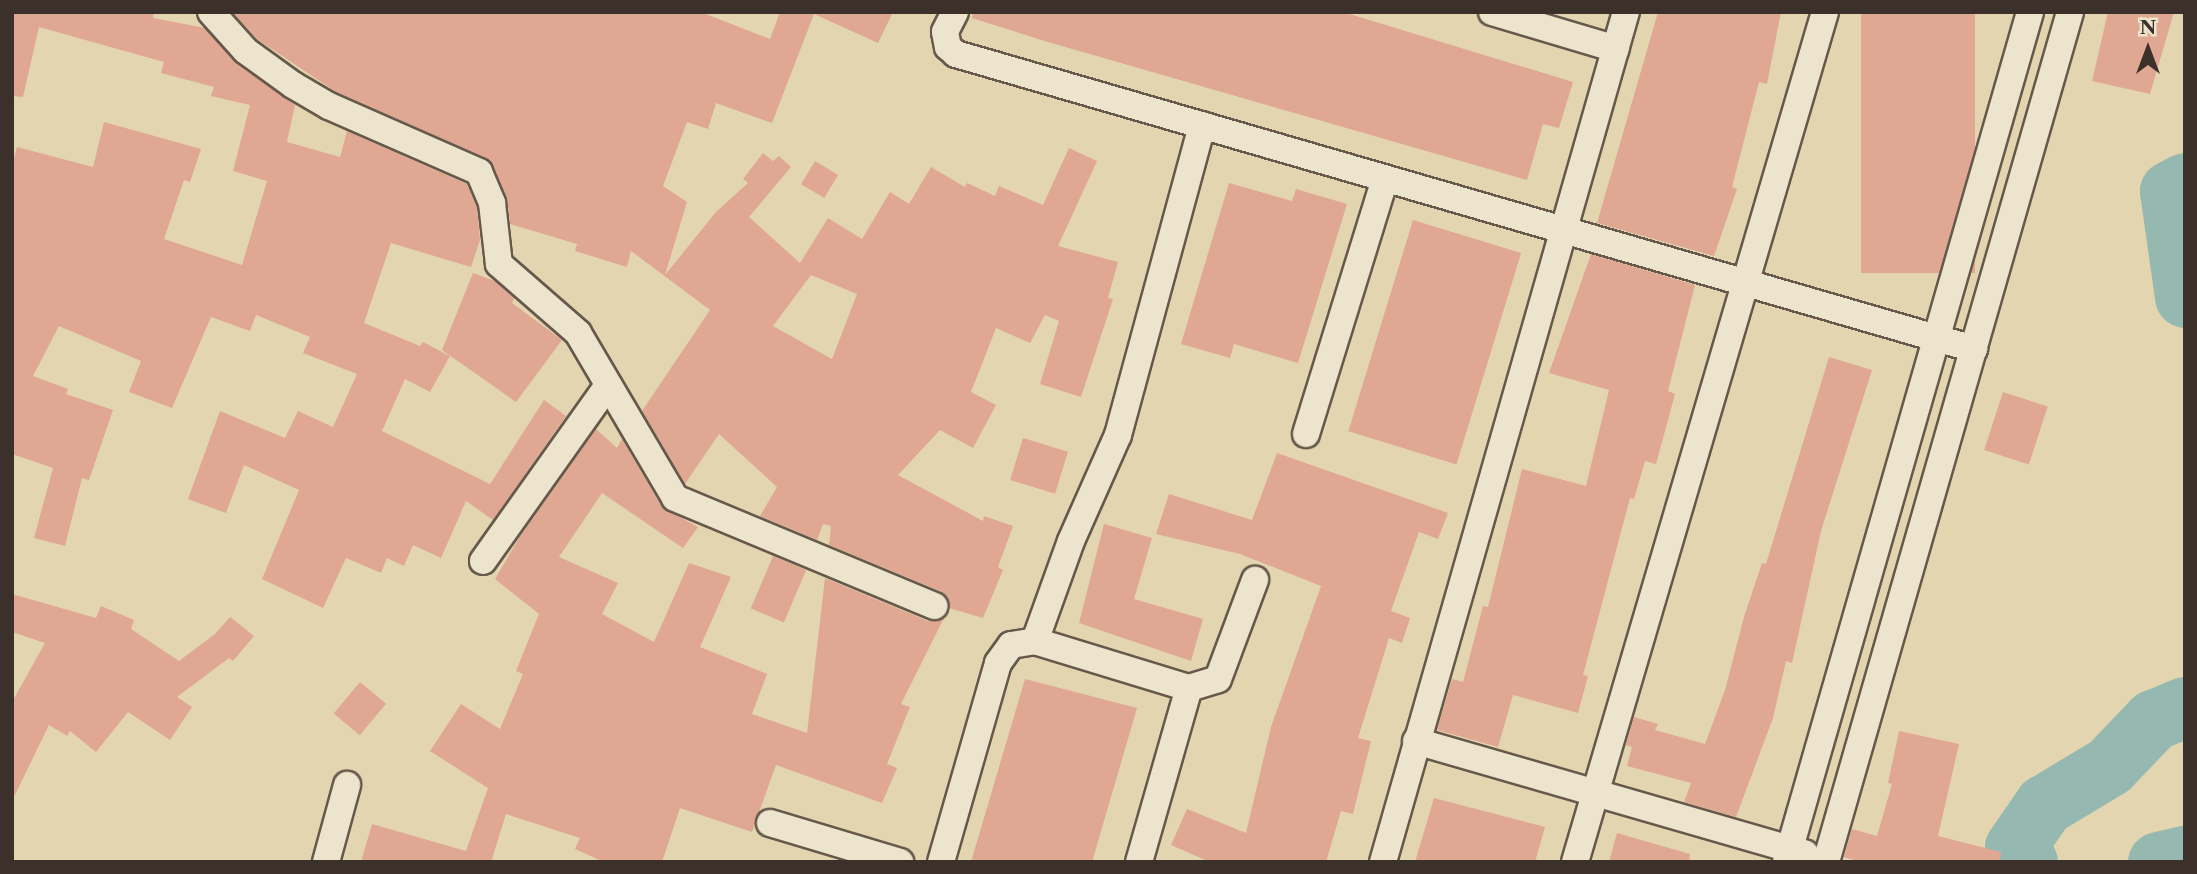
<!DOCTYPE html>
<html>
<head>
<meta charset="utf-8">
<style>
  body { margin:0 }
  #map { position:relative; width:2197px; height:874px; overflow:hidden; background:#e2d5b0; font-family:"Libre Caslon Text",serif }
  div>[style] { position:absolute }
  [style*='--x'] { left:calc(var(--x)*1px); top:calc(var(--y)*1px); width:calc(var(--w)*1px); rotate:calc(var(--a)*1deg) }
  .river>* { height:61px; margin:-30.5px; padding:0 30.5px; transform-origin:30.5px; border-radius:30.5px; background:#95b8b0 }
  .building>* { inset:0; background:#e0a893; transform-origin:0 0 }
  .roads { filter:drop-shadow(2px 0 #66594c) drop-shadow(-2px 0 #66594c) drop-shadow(0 2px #66594c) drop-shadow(0 -2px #66594c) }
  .minor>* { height:26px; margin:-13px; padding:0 13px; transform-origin:13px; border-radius:13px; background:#ece4cc }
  span { translate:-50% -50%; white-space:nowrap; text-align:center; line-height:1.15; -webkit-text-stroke:5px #ece4cc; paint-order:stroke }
  .frame { position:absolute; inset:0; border:14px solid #3c302a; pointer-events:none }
  .north { position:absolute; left:2113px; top:14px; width:70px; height:70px; -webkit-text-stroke:5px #ece4cc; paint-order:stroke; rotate:0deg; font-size:19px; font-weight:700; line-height:28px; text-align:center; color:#3c302a }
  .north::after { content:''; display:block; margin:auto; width:24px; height:32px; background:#3c302a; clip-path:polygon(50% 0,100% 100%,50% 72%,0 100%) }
</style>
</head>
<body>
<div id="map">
  <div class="river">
    <i style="--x:2185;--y:183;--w:17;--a:152"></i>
    <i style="--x:2170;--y:191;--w:107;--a:81.9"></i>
    <i style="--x:2027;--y:862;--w:19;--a:-129"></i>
    <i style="--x:2015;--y:847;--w:51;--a:-55.4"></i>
    <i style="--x:2044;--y:805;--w:76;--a:-31"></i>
    <i style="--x:2109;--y:766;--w:64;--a:-46.3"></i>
    <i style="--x:2153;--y:720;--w:35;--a:-22"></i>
    <i style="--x:2158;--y:862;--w:28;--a:-13"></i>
  </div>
  <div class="building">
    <i style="clip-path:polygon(12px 12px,154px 12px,153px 18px,205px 28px,237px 64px,295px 105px,287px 142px,340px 157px,347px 131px,467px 184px,477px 207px,480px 240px,471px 267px,391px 243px,364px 323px,420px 346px,423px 342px,450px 356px,430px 392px,405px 379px,382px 431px,490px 484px,544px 400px,566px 416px,493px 520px,466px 501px,441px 558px,413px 545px,404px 566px,387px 558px,381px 573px,346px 558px,323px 608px,262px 579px,299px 490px,244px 465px,226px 513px,188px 499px,220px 411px,285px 438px,298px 411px,333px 427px,357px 374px,303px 353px,310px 337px,256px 315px,250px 331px,211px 317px,172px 408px,129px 392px,141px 361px,59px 326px,33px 376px,68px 389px,66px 394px,113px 410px,89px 480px,82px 478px,65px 546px,34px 538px,53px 468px,12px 454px,12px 166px,17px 147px,93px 167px,104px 122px,201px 149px,190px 182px,184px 180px,164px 239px,242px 265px,267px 181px,233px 171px,250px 105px,211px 96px,214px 87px,161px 73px,164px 62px,39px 27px,23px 97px,12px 96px)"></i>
    <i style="clip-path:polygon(evenodd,232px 12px,701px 12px,770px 39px,780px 12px,893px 12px,878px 43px,814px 14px,772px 123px,716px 103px,708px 129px,687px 122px,663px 186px,687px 202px,665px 275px,716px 212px,748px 183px,743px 179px,763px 153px,773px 161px,779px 156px,791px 167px,749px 217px,800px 263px,828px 218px,862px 239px,890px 192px,909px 204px,931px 167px,965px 187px,967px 183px,995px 196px,999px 186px,1043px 205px,1069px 148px,1097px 161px,1058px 246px,1118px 262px,1108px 298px,1113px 299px,1081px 397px,1040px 384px,1059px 321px,1045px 315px,1030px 343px,996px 328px,971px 392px,996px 405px,973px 448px,940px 430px,898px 475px,983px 521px,984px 516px,1013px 526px,998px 567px,1003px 570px,983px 618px,949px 608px,940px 591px,829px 545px,831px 526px,823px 524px,817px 540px,760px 516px,777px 487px,719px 434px,685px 484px,642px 411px,710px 310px,631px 251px,627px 267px,575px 251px,577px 244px,510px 224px,507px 197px,486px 158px,336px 92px,257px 39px,232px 12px,811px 275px,857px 294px,832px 359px,773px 326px,811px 275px)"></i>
    <i style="clip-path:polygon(973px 12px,1343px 12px,1573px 82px,1559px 128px,1543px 124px,1527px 180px,1048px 42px,972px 18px)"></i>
    <i style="clip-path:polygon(1658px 12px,1781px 12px,1767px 84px,1759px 82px,1732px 187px,1737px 189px,1714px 256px,1597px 223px)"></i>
    <i style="left:1861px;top:12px;width:114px;height:261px"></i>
    <i style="clip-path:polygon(2108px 12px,2174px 12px,2150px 94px,2092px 81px)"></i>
    <i style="left:815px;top:161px;width:27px;height:27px;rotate:31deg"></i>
    <i style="clip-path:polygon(1229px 183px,1292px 201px,1296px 189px,1347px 204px,1298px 363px,1234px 344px,1230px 358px,1181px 344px)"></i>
    <i style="left:1413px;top:220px;width:113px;height:221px;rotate:17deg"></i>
    <i style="clip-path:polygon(1591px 254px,1695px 285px,1668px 391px,1675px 394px,1656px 464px,1645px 461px,1634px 499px,1630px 498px,1583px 675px,1588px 676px,1578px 713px,1513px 695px,1498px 747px,1437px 730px,1452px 679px,1463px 682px,1483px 606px,1488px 607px,1522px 469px,1586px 486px,1609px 390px,1549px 373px)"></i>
    <i style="clip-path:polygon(473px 273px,495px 281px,514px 298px,512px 303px,562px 340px,516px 402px,442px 350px)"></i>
    <i style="clip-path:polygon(1829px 357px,1872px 370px,1821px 531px,1792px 663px,1786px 661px,1773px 718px,1736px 817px,1684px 802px,1691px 783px,1627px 766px,1632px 747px,1626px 745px,1634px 717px,1658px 724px,1655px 730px,1705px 744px,1725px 690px,1744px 617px,1762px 563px,1766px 564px)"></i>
    <i style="left:2003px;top:392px;width:47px;height:61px;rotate:18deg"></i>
    <i style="clip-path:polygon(596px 429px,617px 448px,622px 439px,662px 507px,698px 527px,683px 548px,602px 493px,559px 557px,618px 583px,602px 614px,654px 642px,689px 563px,731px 577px,700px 647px,767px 674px,752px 714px,807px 733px,825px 578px,928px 621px,944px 618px,901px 704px,910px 707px,887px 764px,897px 768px,882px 803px,776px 765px,752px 832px,680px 808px,662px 862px,604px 862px,575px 849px,580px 838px,506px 814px,491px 862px,361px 862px,372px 824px,466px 851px,488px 788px,430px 751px,461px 704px,500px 729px,523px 674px,516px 671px,539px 614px,495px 579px,519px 538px)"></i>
    <i style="left:1023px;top:438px;width:47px;height:44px;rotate:17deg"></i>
    <i style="clip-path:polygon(1277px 453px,1448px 513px,1438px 539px,1419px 532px,1391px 611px,1410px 618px,1402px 643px,1389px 638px,1358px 738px,1371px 741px,1353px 814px,1341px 811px,1326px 862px,1210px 862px,1171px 845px,1187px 809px,1246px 833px,1271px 727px,1321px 586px,1240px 554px,1156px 534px,1169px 494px,1252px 520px)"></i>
    <i style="clip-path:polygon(1104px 524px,1152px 538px,1134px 599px,1203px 619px,1191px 661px,1079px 623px)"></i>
    <i style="left:773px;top:556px;width:36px;height:57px;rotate:23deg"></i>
    <i style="clip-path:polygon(12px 594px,96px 618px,101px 606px,134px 620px,131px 629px,179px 661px,215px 634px,230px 617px,254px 636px,233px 661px,229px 658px,177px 697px,192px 707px,170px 740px,128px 712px,96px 752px,70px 731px,67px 736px,49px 725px,12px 801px,12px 702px,45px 643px,12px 632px)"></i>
    <i style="clip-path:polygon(1025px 679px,1137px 708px,1092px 862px,971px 862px)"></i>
    <i style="left:360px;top:682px;width:34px;height:41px;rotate:40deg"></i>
    <i style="clip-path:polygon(1899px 731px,1959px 744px,1938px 836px,2001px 852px,2000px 862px,1860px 862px,1844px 857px,1852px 829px,1877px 836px,1892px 784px,1888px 783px)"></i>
    <i style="clip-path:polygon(1434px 798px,1545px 827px,1535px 862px,1415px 862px)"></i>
    <i style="clip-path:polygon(1617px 833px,1690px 854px,1689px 862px,1609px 862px)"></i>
  </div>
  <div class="roads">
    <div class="minor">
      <i style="--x:211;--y:12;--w:52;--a:48.1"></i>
      <i style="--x:246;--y:51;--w:58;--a:35.9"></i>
      <i style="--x:293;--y:85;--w:42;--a:30.3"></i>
      <i style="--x:329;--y:106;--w:164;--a:23.7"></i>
      <i style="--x:479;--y:172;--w:34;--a:67"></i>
      <i style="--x:492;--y:203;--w:61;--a:83.5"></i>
      <i style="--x:499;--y:264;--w:105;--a:41.1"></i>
      <i style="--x:578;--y:333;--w:191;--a:59.5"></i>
      <i style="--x:675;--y:498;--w:281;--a:22.6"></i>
      <i style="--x:955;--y:12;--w:22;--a:117"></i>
      <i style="--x:945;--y:32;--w:15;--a:79"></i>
      <i style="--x:948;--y:47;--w:11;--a:41"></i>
      <i style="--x:956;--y:54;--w:1060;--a:16.16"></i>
      <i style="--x:1492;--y:12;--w:129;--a:16.6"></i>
      <i style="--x:1306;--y:434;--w:267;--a:-72.8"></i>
      <i style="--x:483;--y:561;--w:216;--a:-54.6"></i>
      <i style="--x:1035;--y:641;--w:106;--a:-70.2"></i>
      <i style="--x:1071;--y:541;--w:116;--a:-66.1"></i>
      <i style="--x:1118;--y:435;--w:321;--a:-74.8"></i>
      <i style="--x:1416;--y:741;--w:405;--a:16.1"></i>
      <i style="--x:770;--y:823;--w:136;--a:16.7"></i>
      <i style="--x:326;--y:862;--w:80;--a:-74.7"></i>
      <i style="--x:941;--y:862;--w:207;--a:-74"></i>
      <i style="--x:998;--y:663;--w:22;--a:-54"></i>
      <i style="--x:1011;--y:645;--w:24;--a:-9"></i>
      <i style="--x:1035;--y:641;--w:161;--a:17"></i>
      <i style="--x:1139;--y:862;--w:181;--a:-74"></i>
      <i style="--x:1189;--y:688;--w:30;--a:-17"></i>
      <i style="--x:1218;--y:679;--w:106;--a:-69.5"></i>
      <i style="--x:1383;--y:862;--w:884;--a:-74.05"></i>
      <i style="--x:1575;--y:862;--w:886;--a:-73.61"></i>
      <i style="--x:1786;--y:862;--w:884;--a:-73.98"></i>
      <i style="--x:1826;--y:862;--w:884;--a:-73.98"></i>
    </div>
  </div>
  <div class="frame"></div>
  <div class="north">N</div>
</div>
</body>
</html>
